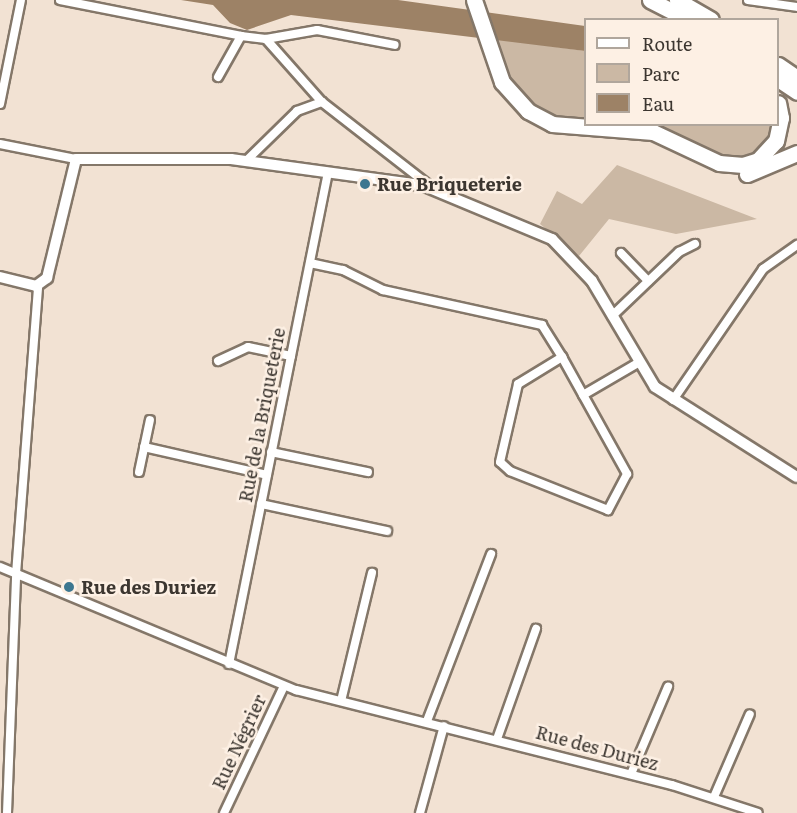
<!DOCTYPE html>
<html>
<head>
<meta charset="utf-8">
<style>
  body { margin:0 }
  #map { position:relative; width:797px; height:813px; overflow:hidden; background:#f2e2d3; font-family:Literata,serif }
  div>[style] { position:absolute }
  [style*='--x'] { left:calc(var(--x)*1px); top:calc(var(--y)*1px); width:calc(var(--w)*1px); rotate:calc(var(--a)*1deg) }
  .green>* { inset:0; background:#cbb8a4 }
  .water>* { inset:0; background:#9d8266 }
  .roads { filter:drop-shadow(2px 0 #847769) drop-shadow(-2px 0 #847769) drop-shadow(0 2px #847769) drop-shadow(0 -2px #847769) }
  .street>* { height:8px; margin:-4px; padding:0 4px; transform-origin:4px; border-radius:4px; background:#fff }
  .secondary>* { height:10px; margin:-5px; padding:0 5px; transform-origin:5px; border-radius:5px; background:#fff }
  .highway>* { height:15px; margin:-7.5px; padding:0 7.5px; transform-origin:7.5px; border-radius:7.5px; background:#fff }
  .dots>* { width:16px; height:16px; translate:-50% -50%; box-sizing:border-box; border:3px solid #fdf0e4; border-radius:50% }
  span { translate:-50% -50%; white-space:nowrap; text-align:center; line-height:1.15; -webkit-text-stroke:5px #fdf0e4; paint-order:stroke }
  .poi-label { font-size:18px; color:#3c3630; font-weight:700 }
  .left { translate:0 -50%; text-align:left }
  .street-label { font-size:18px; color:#3c3630 }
  .legend { position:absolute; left:584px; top:18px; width:195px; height:108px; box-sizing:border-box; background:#fdf0e4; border:2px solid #b0a69c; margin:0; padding:8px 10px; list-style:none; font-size:18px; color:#3c3630 }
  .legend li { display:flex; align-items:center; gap:12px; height:30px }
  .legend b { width:30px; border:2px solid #b0a69c }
</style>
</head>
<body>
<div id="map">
  <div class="green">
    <i style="clip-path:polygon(492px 38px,585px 51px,586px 124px,536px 110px,513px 90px)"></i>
    <i style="clip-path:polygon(775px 124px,772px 137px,752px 156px,728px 159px,634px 125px)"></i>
    <i style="clip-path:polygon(617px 165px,757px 219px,676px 234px,609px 219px,579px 256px,540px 224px,557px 191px,582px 204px)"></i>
  </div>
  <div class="water">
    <i style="clip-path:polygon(181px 0,398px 0,585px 26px,585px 51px,291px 15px,247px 30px,230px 23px,213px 5px)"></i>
  </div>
  <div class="roads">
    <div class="street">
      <i style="--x:60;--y:0;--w:185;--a:11.2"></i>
      <i style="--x:241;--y:36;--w:25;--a:7"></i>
      <i style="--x:266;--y:39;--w:52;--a:-10"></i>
      <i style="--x:317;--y:30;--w:79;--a:10.9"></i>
      <i style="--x:748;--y:0;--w:49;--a:8.1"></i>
      <i style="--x:266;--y:39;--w:84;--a:48.4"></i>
      <i style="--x:218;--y:77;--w:47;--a:-60.7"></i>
      <i style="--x:0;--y:104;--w:106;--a:-78.6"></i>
      <i style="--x:0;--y:144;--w:77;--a:11.2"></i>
      <i style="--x:247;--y:160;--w:70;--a:-44.4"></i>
      <i style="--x:297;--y:111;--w:27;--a:-20"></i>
      <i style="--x:322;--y:102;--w:138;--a:37.9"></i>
      <i style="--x:621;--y:253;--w:39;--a:46"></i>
      <i style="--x:310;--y:263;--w:34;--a:12"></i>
      <i style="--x:343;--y:270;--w:45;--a:26.6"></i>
      <i style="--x:383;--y:290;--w:163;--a:12.4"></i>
      <i style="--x:542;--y:325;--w:38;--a:58"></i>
      <i style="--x:562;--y:357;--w:134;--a:60.9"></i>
      <i style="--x:627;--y:474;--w:41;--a:117.8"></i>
      <i style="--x:608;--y:510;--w:105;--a:-158.3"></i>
      <i style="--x:510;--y:471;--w:13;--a:-138"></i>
      <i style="--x:500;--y:462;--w:80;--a:-77"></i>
      <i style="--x:518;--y:384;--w:52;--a:-31.5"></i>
      <i style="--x:612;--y:316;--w:93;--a:-43.7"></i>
      <i style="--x:679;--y:252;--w:18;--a:-27"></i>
      <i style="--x:218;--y:361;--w:33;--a:-25"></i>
      <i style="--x:248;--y:347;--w:44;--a:11.8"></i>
      <i style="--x:583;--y:395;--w:64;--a:-30.2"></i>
      <i style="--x:673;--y:400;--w:159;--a:-55.5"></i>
      <i style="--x:763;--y:269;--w:42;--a:-35.2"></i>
      <i style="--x:144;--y:447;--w:126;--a:12.8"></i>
      <i style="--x:271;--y:452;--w:99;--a:11.7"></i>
      <i style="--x:139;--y:472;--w:53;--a:-78.1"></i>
      <i style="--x:261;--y:504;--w:129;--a:12.1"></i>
      <i style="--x:0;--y:567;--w:321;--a:22.6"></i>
      <i style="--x:296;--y:690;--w:388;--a:14.2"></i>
      <i style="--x:672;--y:785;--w:90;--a:18"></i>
      <i style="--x:229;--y:664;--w:502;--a:-78.62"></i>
      <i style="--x:341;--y:701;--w:132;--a:-76.4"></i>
      <i style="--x:427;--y:721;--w:179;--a:-69"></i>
      <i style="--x:497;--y:739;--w:117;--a:-70.5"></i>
      <i style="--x:631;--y:774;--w:95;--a:-67"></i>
      <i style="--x:714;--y:797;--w:90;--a:-66.6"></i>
      <i style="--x:7;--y:813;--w:239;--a:-87.8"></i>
      <i style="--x:16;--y:574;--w:290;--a:-85.6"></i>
      <i style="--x:224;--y:813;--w:140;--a:-64.7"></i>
      <i style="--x:420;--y:813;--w:90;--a:-74.6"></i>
    </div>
    <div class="secondary">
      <i style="--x:0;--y:277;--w:37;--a:14"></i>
      <i style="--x:36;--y:286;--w:14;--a:-36"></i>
      <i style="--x:47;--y:278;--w:122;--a:-76.3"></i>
      <i style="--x:76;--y:159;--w:155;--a:0"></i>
      <i style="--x:231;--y:159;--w:193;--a:7.8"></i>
      <i style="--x:422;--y:185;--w:141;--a:22.6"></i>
      <i style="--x:552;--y:239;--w:58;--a:46.4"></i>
      <i style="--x:592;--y:281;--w:123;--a:59.3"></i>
      <i style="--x:655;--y:387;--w:168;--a:32.4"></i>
    </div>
    <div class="highway">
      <i style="--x:474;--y:0;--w:87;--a:71.1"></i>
      <i style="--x:502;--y:82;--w:39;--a:48"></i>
      <i style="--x:528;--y:111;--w:27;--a:28"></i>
      <i style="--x:552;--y:124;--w:101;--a:4.5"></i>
      <i style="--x:653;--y:132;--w:73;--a:25.2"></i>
      <i style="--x:719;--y:163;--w:24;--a:5"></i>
      <i style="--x:743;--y:165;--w:16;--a:-18"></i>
      <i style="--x:758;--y:160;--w:26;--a:-47"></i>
      <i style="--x:776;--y:141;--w:24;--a:-78"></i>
      <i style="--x:781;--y:118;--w:15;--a:-101"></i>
      <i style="--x:650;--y:0;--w:44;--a:27.1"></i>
      <i style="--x:677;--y:0;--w:39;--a:30"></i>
      <i style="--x:778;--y:65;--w:23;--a:34"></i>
      <i style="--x:778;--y:79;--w:23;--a:34"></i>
      <i style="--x:747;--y:174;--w:54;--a:-22.8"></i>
    </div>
  </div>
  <div class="dots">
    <i style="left:365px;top:184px;background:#3d7790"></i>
    <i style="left:69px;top:587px;background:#3d7790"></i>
  </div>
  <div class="poi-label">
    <span class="left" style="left:377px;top:184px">Rue Briqueterie</span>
    <span class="left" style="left:81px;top:587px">Rue des Duriez</span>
  </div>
  <div class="street-label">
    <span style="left:262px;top:415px;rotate:-79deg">Rue de la Briqueterie</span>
    <span style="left:239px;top:742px;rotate:-65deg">Rue Négrier</span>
    <span style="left:597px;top:748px;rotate:15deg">Rue des Duriez</span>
  </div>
  <ul class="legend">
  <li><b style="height:8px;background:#fff"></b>Route</li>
  <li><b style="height:16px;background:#cbb8a4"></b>Parc</li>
  <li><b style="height:16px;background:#9d8266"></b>Eau</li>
  </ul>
</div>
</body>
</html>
